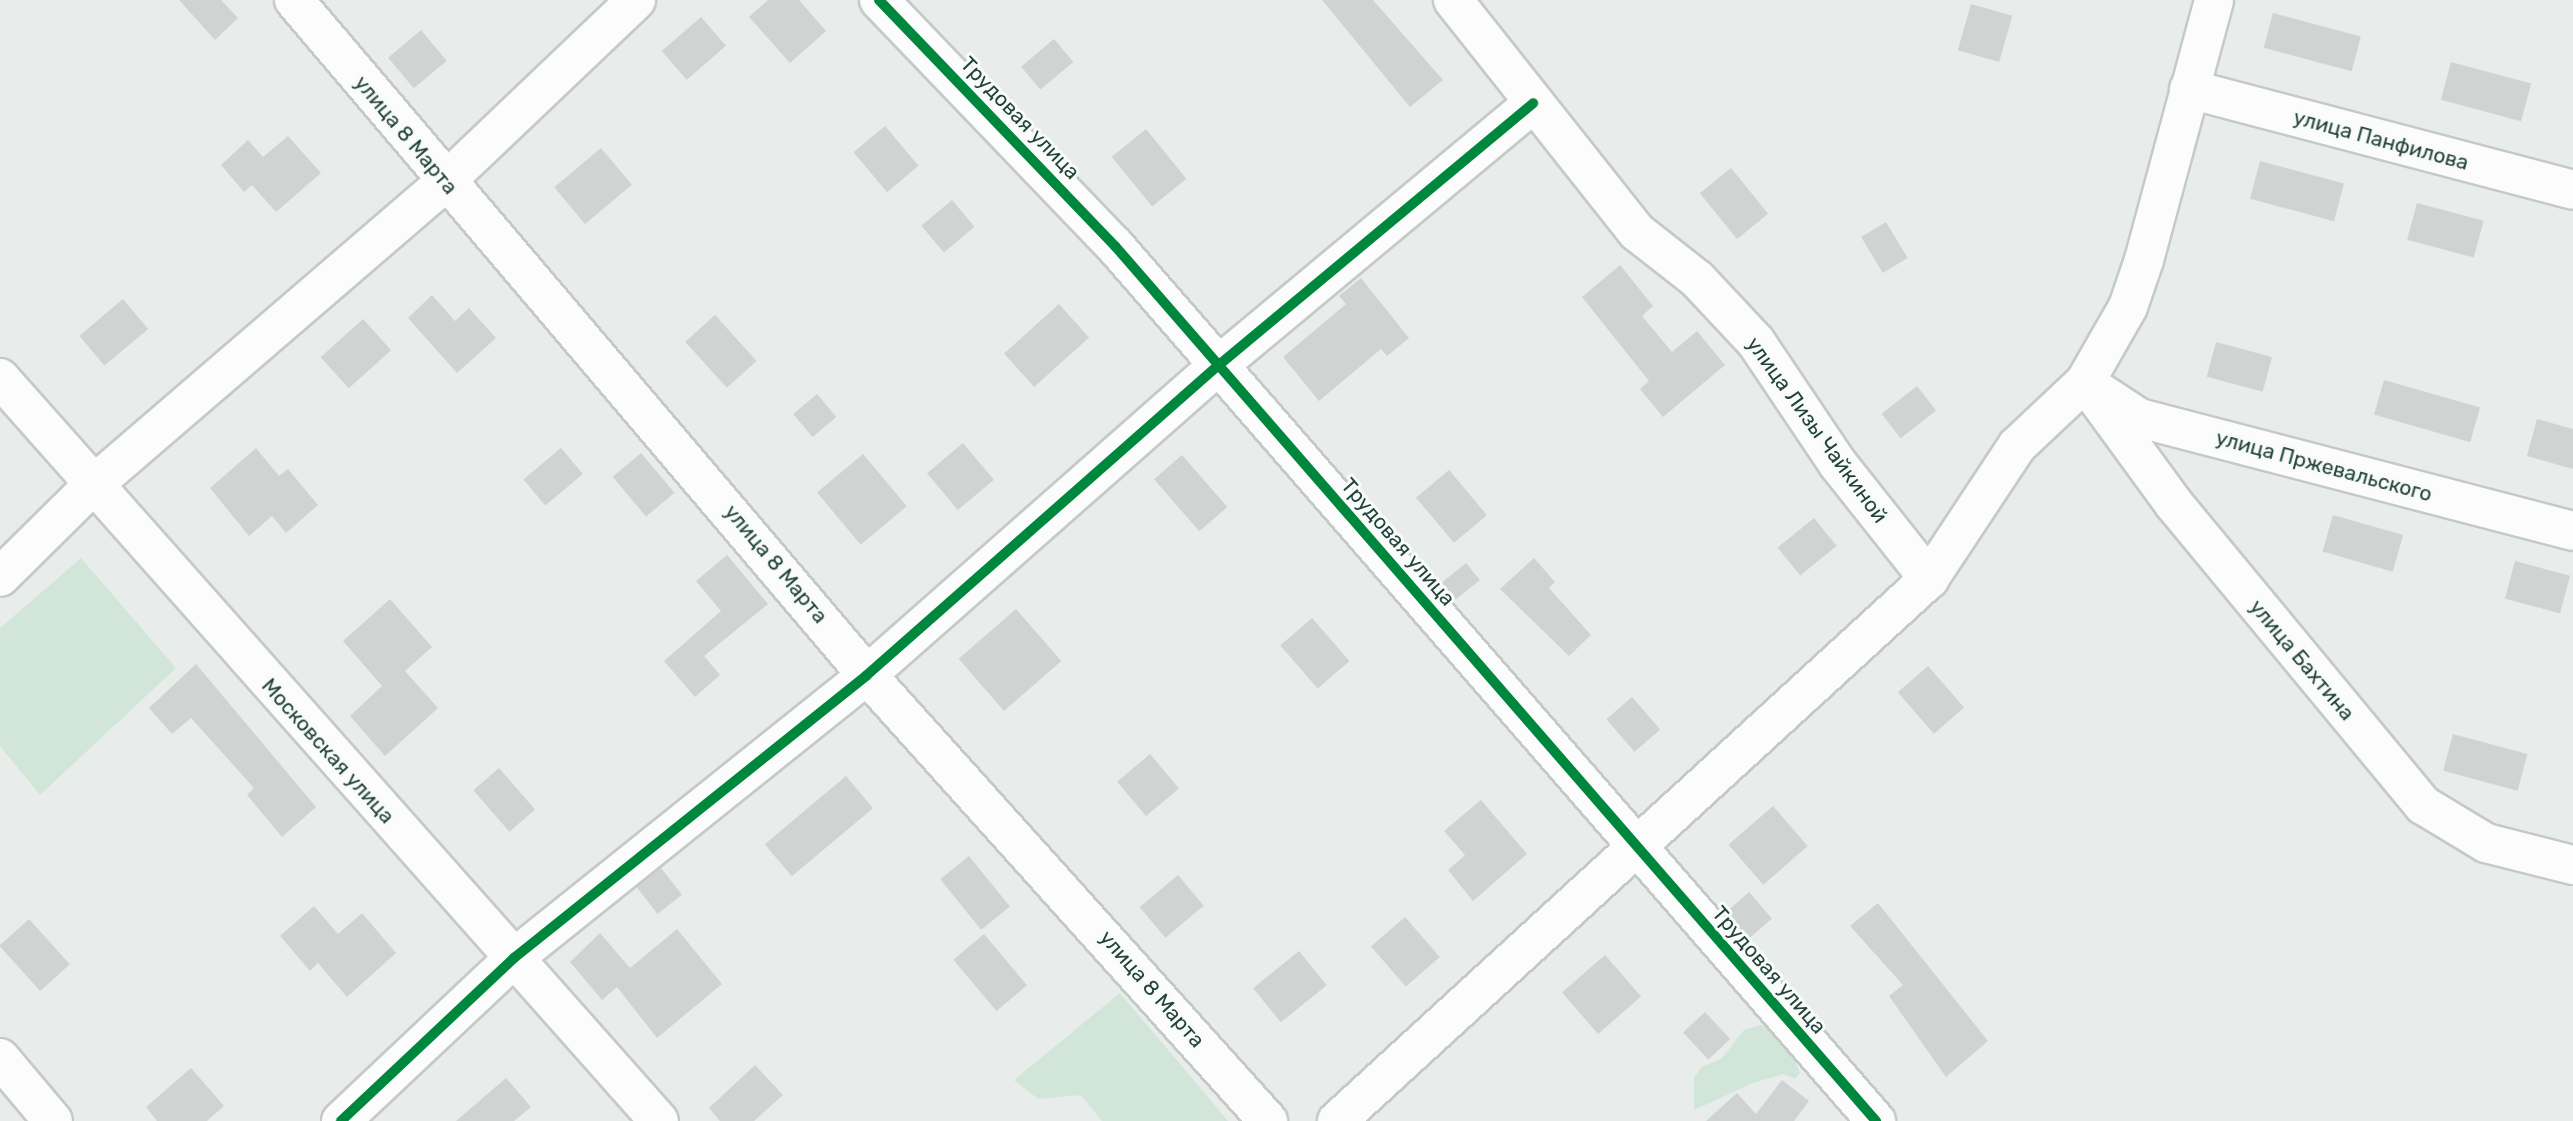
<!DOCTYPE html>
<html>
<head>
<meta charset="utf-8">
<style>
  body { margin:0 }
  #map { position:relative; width:2573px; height:1121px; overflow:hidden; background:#e8edeb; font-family:Rubik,sans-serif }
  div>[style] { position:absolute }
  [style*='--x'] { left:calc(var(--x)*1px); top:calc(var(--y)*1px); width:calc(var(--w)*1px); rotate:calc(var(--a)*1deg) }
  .green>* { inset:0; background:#d1e6d8 }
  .building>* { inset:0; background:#cfd4d2; transform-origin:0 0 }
  .roads { filter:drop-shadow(2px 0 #c5cac8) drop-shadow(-2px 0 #c5cac8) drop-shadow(0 2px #c5cac8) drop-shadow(0 -2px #c5cac8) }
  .minor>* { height:38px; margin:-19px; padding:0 19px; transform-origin:19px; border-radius:19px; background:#fcfcfc }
  .cycleway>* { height:10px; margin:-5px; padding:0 5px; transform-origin:5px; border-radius:5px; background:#00873e }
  span { translate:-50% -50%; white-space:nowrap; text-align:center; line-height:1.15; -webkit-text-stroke:6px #f7fbf9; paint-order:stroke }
  .street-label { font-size:21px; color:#24423a }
</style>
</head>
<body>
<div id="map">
  <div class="green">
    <i style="clip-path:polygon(81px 558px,176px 668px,40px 795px,0 746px,0 628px)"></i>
    <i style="clip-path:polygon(1120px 993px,1228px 1121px,1102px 1121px,1081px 1095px,1038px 1099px,1014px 1080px)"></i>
    <i style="clip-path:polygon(1761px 1025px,1783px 1033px,1800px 1073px,1795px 1079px,1783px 1074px,1753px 1083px,1694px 1110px,1694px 1077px,1702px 1067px,1722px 1058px,1744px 1030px)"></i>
  </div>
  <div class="building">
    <i style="clip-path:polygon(179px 0,221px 0,238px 18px,215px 40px)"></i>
    <i style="clip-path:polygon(768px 0,799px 0,826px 31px,790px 63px,749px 17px)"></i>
    <i style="clip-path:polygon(1322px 0,1373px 0,1443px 80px,1410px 107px)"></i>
    <i style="left:1971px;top:4px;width:43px;height:48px;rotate:16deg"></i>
    <i style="left:2273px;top:13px;width:91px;height:36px;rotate:15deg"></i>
    <i style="left:701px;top:17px;width:38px;height:52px;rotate:49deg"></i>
    <i style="left:421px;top:30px;width:40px;height:43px;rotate:50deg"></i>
    <i style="left:1054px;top:39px;width:30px;height:43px;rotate:50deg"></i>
    <i style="left:2451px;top:62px;width:83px;height:39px;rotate:15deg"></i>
    <i style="left:885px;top:126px;width:52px;height:41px;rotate:50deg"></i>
    <i style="left:1146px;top:129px;width:64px;height:44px;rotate:51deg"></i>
    <i style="clip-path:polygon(288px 136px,321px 173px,276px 212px,252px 185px,244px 192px,221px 165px,248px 140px,263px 157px)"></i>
    <i style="left:601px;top:148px;width:48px;height:61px;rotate:50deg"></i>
    <i style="left:2260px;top:161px;width:87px;height:39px;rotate:15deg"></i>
    <i style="left:1731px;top:168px;width:59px;height:40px;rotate:51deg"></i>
    <i style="left:952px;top:200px;width:35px;height:40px;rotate:50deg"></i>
    <i style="left:2417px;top:203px;width:69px;height:38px;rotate:15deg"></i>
    <i style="left:1886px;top:222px;width:42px;height:29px;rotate:59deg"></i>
    <i style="clip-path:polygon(1620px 265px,1653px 306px,1642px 316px,1672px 352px,1697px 331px,1725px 365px,1663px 417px,1640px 389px,1649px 381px,1582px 297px)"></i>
    <i style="clip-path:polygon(1361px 278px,1409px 338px,1387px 356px,1381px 349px,1319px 401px,1283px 357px,1346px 304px,1339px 296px)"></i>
    <i style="clip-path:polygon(432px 295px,455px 321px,469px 308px,496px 338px,457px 373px,408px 318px)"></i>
    <i style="left:123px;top:299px;width:39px;height:57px;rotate:50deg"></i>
    <i style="left:1059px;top:304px;width:45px;height:74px;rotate:48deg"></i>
    <i style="left:715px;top:315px;width:62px;height:40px;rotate:48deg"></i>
    <i style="left:363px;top:319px;width:42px;height:57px;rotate:48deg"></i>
    <i style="left:2216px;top:342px;width:58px;height:36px;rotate:15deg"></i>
    <i style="left:2384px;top:380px;width:100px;height:36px;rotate:16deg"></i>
    <i style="left:1917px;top:386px;width:31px;height:45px;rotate:52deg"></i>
    <i style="left:817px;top:394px;width:30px;height:31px;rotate:50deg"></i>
    <i style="clip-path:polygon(2537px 419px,2573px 429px,2573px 469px,2527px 456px)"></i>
    <i style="left:963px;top:443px;width:48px;height:47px;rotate:50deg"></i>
    <i style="clip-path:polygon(256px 448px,279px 476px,288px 469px,318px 505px,286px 533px,272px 516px,249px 536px,210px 488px)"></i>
    <i style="left:561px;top:448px;width:34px;height:49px;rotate:50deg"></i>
    <i style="left:641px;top:453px;width:52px;height:37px;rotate:50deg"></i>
    <i style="left:863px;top:454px;width:68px;height:60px;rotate:50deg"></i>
    <i style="left:1182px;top:455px;width:69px;height:37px;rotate:49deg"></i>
    <i style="left:1449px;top:470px;width:59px;height:43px;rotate:50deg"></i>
    <i style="left:2333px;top:515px;width:73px;height:38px;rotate:16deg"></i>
    <i style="left:1814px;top:518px;width:36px;height:47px;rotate:51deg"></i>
    <i style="clip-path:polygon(727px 555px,768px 604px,704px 656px,720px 675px,695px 697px,664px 661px,721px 611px,696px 581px)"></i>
    <i style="clip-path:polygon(1534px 558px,1555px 582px,1549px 588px,1591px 635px,1569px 656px,1500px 589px)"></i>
    <i style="left:2515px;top:561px;width:57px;height:39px;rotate:15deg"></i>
    <i style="left:1466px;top:563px;width:22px;height:31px;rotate:51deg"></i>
    <i style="clip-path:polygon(390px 599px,432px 647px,405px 671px,438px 708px,385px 756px,350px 716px,382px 686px,343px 641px)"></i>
    <i style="left:1016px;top:609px;width:69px;height:76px;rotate:49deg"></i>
    <i style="left:1312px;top:618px;width:57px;height:42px;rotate:49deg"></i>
    <i style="clip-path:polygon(196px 664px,316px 807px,282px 837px,247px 795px,254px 788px,191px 718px,172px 734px,149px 708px)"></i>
    <i style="left:1928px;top:666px;width:55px;height:40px;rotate:49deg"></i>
    <i style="left:1632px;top:697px;width:43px;height:34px;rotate:49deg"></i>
    <i style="left:2453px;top:734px;width:77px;height:38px;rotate:15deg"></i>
    <i style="left:1150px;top:754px;width:45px;height:43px;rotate:50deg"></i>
    <i style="left:499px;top:768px;width:55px;height:34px;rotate:49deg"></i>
    <i style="left:846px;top:776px;width:42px;height:106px;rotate:50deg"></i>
    <i style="clip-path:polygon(1481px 800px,1527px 854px,1473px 901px,1448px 870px,1465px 855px,1444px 831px)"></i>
    <i style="left:1773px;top:806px;width:53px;height:59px;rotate:49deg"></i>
    <i style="left:969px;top:856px;width:65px;height:37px;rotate:51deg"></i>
    <i style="left:661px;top:868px;width:34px;height:31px;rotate:52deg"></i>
    <i style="left:1178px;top:875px;width:40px;height:50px;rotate:50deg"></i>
    <i style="left:1749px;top:892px;width:35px;height:33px;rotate:49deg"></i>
    <i style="clip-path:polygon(1878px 903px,1988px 1041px,1946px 1077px,1889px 996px,1903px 985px,1850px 926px)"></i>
    <i style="clip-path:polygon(314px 906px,338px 934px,362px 913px,396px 953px,347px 997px,318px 963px,310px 971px,280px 936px)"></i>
    <i style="left:1405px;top:917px;width:53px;height:45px;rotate:49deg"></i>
    <i style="left:29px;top:919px;width:61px;height:40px;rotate:48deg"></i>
    <i style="clip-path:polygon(677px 929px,722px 984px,657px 1038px,617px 987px,602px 1000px,570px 962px,600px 933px,630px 968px)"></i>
    <i style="left:984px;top:934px;width:67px;height:40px;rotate:50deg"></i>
    <i style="left:1299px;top:951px;width:44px;height:59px;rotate:51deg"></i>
    <i style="left:1605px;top:955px;width:55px;height:57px;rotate:49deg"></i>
    <i style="left:1705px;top:1012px;width:37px;height:30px;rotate:47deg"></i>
    <i style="clip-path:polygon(755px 1065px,783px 1095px,754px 1121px,720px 1121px,709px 1108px)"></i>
    <i style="clip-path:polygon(191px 1068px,224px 1106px,207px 1121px,157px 1121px,146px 1107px)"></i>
    <i style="clip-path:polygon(506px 1078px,531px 1107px,514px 1121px,456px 1121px)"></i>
    <i style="clip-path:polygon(1782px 1080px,1809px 1101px,1794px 1121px,1706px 1121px,1737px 1093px,1756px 1114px)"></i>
  </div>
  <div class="roads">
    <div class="minor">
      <i style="--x:294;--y:0;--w:885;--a:49.67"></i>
      <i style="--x:867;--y:675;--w:600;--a:48.04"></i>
      <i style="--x:879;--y:0;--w:341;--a:46.2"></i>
      <i style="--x:1115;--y:246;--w:1160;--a:48.99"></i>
      <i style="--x:1453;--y:0;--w:296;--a:51.6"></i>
      <i style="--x:1637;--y:232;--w:76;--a:38.1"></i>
      <i style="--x:1697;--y:279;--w:86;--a:46.9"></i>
      <i style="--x:1756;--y:342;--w:147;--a:56.1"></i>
      <i style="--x:1838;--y:464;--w:147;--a:51.6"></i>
      <i style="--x:2189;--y:89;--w:397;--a:14.7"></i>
      <i style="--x:0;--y:378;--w:993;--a:48.43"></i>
      <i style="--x:2085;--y:382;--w:151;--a:53.9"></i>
      <i style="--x:2174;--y:504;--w:391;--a:50.4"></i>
      <i style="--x:2423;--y:805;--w:74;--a:31.1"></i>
      <i style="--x:2486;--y:843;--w:90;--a:14.2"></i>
      <i style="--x:2101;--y:393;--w:45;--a:33.3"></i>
      <i style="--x:2139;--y:418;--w:448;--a:14.6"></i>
      <i style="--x:0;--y:577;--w:129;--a:-44.7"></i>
      <i style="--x:92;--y:486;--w:464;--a:-40.7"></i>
      <i style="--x:444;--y:183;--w:265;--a:-43.6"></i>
      <i style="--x:0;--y:1058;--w:82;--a:49.9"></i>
      <i style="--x:341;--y:1121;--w:238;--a:-43.3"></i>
      <i style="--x:514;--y:958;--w:452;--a:-38.7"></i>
      <i style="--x:867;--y:675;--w:469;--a:-41.4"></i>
      <i style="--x:1219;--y:365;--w:409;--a:-39.8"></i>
      <i style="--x:1337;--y:1121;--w:803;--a:-42.48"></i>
      <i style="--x:1929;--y:579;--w:159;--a:-56.5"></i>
      <i style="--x:2017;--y:446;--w:93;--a:-43.3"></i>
      <i style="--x:2085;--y:382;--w:86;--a:-60.2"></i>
      <i style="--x:2128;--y:307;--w:50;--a:-71.2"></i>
      <i style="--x:2144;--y:260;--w:269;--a:-74.9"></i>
    </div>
  </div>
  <div class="cycleway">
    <i style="--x:879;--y:0;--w:341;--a:46.2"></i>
    <i style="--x:1115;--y:246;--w:1160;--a:48.99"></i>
    <i style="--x:341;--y:1121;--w:238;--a:-43.3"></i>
    <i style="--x:514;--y:958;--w:452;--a:-38.7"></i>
    <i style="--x:867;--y:675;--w:469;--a:-41.4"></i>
    <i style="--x:1219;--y:365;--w:409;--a:-39.8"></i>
  </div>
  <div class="street-label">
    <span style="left:1020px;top:118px;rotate:46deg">Трудовая улица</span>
    <span style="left:406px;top:135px;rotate:50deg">улица 8 Марта</span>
    <span style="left:2381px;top:140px;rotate:15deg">улица Панфилова</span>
    <span style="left:1817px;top:430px;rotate:54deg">улица Лизы Чайкиной</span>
    <span style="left:2324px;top:466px;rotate:15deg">улица Пржевальского</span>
    <span style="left:1398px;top:542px;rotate:49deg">Трудовая улица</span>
    <span style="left:776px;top:564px;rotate:50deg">улица 8 Марта</span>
    <span style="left:2302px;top:660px;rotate:50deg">улица Бахтина</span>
    <span style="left:328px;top:751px;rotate:48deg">Московская улица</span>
    <span style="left:1769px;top:970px;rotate:49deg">Трудовая улица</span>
    <span style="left:1152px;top:989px;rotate:49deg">улица 8 Марта</span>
  </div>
</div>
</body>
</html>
